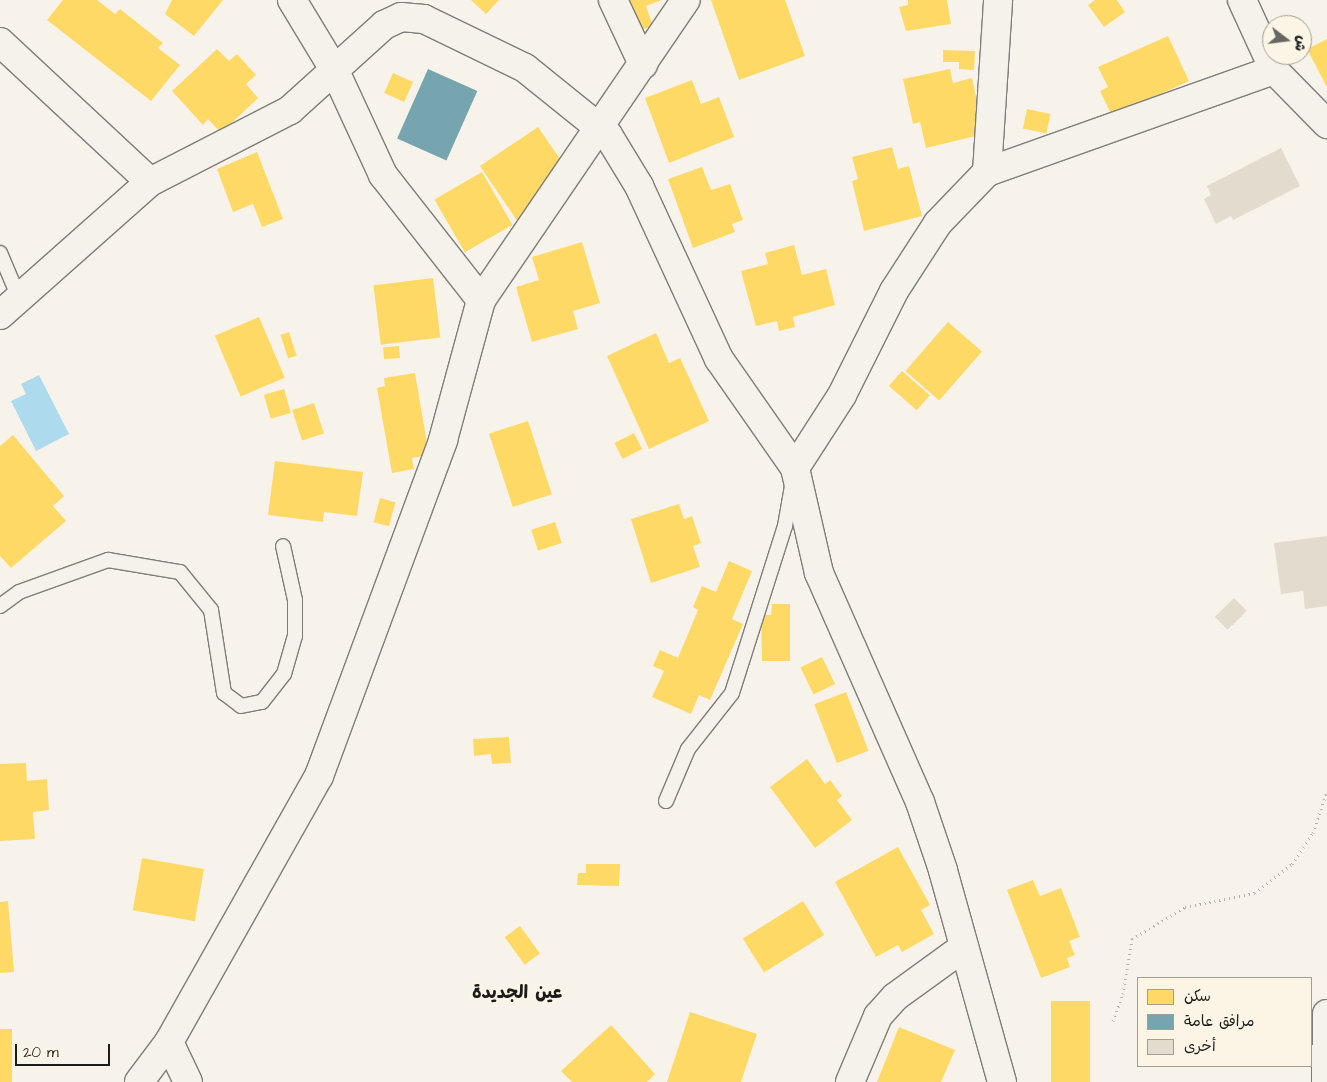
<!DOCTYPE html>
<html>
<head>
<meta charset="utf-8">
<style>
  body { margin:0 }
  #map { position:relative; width:1327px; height:1082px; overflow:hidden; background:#f7f3ea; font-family:"Architects Daughter","Playpen Sans Arabic",sans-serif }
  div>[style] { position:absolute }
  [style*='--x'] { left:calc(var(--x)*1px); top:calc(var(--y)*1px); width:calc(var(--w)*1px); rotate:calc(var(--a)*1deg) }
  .water>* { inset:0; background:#aedaee }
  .homes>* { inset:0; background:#ffd966; transform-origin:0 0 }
  .public>* { inset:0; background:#76a5af; transform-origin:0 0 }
  .building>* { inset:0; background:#e3dbce; transform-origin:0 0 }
  .path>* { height:3px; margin-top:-1.5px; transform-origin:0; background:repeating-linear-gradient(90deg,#b6b4af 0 1px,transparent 0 5px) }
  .roads { filter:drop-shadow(1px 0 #7f7d79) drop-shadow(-1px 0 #7f7d79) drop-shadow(0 1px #7f7d79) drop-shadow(0 -1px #7f7d79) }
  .service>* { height:14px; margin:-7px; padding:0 7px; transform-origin:7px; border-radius:7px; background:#f5f2ec }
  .minor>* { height:28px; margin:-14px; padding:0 14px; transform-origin:14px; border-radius:14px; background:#f5f2ec }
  span { translate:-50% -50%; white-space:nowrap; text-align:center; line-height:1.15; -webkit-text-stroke:5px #fcf5e5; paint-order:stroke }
  .quarter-label { font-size:18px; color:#1c1c1c; font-weight:700 }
  .legend { position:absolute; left:1137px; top:977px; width:175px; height:90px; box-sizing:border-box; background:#fcf5e5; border:1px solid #a29e95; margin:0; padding:6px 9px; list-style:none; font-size:15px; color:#1c1c1c }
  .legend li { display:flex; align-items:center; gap:10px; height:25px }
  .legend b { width:25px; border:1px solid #a29e95 }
  .north { position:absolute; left:1262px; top:15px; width:50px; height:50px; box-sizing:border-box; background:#fcf5e5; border:1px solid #a29e95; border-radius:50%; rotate:105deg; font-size:14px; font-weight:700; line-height:20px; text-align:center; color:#1c1c1c }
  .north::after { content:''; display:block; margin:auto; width:18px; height:22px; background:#696764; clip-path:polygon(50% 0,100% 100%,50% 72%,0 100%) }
  .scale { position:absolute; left:15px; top:1044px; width:95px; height:22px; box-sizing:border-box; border:2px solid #1c1c1c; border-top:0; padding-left:6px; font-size:15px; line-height:18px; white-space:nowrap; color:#1c1c1c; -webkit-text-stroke:4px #fcf5e5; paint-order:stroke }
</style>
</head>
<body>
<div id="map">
  <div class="water">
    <i style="clip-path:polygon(39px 375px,69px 434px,36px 451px,11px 401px,26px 394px,21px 384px)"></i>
  </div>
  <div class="homes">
    <i style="clip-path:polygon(63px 0,97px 0,115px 14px,120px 9px,163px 43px,158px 48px,180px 65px,151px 101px,47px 20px)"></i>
    <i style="clip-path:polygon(172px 0,223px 0,194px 36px,165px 14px)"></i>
    <i style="clip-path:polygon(471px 0,499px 0,486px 14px)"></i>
    <i style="clip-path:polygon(627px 0,662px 0,646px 6px,653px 26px,638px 31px)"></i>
    <i style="clip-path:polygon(711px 0,785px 0,805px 56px,739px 80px)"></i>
    <i style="clip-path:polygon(908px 0,947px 0,951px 24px,906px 31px,899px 7px,908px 5px)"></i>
    <i style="clip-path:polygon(1095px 0,1117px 0,1125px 12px,1104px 27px,1088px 5px)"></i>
    <i style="clip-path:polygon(1168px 36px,1189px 81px,1112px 116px,1100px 91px,1108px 87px,1098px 67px)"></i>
    <i style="clip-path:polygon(1327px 39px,1327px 87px,1307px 49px)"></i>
    <i style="clip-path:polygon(217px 49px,229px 61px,237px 54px,256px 75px,246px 84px,258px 98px,221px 133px,208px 119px,203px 125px,172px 91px)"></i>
    <i style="clip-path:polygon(943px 50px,975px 51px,974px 70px,959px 69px,959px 62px,943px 62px)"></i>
    <i style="clip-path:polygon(950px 69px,953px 83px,972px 78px,984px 134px,926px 148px,920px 122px,913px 124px,903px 79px)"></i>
    <i style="left:393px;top:73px;width:22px;height:22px;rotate:24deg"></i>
    <i style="clip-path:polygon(692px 80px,701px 104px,719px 97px,734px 137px,669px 163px,645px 98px)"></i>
    <i style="left:1027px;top:109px;width:24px;height:20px;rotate:12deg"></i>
    <i style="clip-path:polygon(538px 127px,567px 169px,520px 225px,480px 166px)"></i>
    <i style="clip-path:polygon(892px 147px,898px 169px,909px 166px,922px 216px,864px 231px,852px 181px,858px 179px,852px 157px)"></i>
    <i style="clip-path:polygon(257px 152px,283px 219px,262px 227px,253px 204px,233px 212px,217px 169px)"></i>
    <i style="clip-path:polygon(702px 167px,711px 190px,730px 184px,743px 220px,732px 224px,735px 232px,693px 248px,668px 179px)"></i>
    <i style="left:482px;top:172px;width:61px;height:55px;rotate:60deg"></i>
    <i style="clip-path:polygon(582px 242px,600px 303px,573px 311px,578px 329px,532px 342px,516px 287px,539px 280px,532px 257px)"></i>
    <i style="clip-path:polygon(794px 245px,802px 275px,826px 269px,835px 305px,793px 317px,795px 327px,779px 331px,777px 321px,756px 326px,741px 271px,768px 264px,765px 253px)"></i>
    <i style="left:433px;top:278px;width:60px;height:60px;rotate:83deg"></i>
    <i style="left:259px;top:317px;width:66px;height:48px;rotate:67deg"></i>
    <i style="left:948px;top:322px;width:45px;height:65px;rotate:41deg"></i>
    <i style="left:289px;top:332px;width:25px;height:9px;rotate:72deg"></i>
    <i style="clip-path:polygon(656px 333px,669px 363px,680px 358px,709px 421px,649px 449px,607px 356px)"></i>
    <i style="left:399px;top:346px;width:12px;height:16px;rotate:85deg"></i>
    <i style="left:902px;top:371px;width:37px;height:20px;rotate:41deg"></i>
    <i style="clip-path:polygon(415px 373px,429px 455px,412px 458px,414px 469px,392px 473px,377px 388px,385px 386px,384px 378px)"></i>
    <i style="left:284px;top:389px;width:25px;height:21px;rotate:74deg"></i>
    <i style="left:314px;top:403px;width:32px;height:23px;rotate:72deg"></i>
    <i style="left:528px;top:421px;width:77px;height:41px;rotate:72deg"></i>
    <i style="left:634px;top:433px;width:18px;height:22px;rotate:63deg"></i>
    <i style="clip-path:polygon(13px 435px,64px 496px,53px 506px,66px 521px,11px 568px,0 556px,0 446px)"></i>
    <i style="clip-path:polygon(275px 461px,363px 472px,357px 516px,324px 512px,323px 522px,268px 515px)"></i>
    <i style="left:380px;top:498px;width:16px;height:25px;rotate:15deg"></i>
    <i style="clip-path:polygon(679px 504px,684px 519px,692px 516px,701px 543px,693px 546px,700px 567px,651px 583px,631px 519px)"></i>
    <i style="left:555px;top:522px;width:22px;height:25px;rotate:72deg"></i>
    <i style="clip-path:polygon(729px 561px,752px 571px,732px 619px,743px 624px,710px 700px,699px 695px,691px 714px,652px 697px,664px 671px,653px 666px,660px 650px,678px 658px,698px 610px,693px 607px,702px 586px,716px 592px)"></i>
    <i style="clip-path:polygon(772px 604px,790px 604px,790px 661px,762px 661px,761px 615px,771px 615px)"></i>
    <i style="left:822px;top:657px;width:30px;height:24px;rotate:64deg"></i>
    <i style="left:846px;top:692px;width:63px;height:34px;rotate:69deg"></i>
    <i style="clip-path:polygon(509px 737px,511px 763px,492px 764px,491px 754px,474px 756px,473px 739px)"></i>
    <i style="clip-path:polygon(807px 759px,825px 784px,830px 780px,842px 796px,837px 800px,852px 820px,815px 848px,770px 787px)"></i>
    <i style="clip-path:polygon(26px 763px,27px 781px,47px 779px,49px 810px,33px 812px,35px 839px,0 841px,0 764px)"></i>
    <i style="clip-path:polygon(898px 847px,930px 905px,921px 910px,934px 934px,902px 952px,898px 945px,876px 957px,835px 882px)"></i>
    <i style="left:142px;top:858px;width:63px;height:53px;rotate:10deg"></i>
    <i style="clip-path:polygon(586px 864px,620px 864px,619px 886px,577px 885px,578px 873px,586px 873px)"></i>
    <i style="clip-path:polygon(1033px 880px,1040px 896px,1061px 888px,1080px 937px,1069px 941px,1075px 955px,1067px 958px,1070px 967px,1041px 978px,1007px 890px)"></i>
    <i style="clip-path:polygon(8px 901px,14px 972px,0 973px,0 902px)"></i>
    <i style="left:803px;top:901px;width:40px;height:71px;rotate:58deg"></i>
    <i style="left:520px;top:926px;width:34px;height:19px;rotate:54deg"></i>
    <i style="left:1051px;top:1001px;width:39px;height:81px"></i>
    <i style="clip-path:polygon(690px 1012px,757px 1034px,741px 1082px,667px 1082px)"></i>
    <i style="clip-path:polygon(611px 1025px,655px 1074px,647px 1082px,572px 1082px,561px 1071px)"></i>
    <i style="clip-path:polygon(899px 1027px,955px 1050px,941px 1082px,877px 1082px)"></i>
    <i style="left:0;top:1029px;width:12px;height:53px"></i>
  </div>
  <div class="public">
    <i style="left:428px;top:69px;width:54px;height:76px;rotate:24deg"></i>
  </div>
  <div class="building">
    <i style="clip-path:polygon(1281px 148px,1300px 186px,1233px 220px,1231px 216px,1216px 224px,1204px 199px,1211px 195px,1207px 186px)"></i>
    <i style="clip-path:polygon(1327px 536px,1327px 606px,1305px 609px,1303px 591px,1281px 594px,1274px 543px)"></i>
    <i style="left:1234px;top:598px;width:18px;height:27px;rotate:45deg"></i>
  </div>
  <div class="path">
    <i style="--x:1113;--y:1021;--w:29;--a:-70"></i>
    <i style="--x:1123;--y:994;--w:56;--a:-80.7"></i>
    <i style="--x:1132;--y:939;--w:62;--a:-31.1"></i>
    <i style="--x:1185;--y:907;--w:71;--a:-11.3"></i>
    <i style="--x:1255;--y:893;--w:47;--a:-38.1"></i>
    <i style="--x:1292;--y:864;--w:37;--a:-56"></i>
    <i style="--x:1313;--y:833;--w:44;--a:-71.6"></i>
  </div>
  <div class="roads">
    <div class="service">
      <i style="--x:0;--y:253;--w:49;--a:67.1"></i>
      <i style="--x:0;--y:606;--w:24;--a:-36"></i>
      <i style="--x:19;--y:592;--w:95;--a:-19.8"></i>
      <i style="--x:108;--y:560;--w:73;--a:9.5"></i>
      <i style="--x:180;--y:572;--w:49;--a:50.8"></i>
      <i style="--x:211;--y:610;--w:84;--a:81.1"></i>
      <i style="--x:224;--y:693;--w:21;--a:37"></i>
      <i style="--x:241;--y:706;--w:21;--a:-11"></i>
      <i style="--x:262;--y:702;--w:36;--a:-52"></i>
      <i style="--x:284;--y:674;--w:40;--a:-74"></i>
      <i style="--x:295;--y:636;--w:36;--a:-90"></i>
      <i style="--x:295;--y:600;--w:55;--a:-102.5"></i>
      <i style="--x:666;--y:801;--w:56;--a:-67.1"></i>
      <i style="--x:688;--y:749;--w:71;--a:-51.8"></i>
      <i style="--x:732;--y:693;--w:175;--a:-72.4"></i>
      <i style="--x:785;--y:526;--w:41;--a:-80.1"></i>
    </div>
    <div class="minor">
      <i style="--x:292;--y:0;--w:83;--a:58.8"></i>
      <i style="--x:335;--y:71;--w:115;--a:65.2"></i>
      <i style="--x:383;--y:175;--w:159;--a:51.9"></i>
      <i style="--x:613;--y:0;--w:71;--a:64.9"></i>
      <i style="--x:1242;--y:0;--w:77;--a:65.4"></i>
      <i style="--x:0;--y:42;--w:205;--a:43"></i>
      <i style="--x:987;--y:172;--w:172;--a:-86.3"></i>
      <i style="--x:0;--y:315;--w:200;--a:-41.6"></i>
      <i style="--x:150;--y:182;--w:157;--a:-27.2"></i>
      <i style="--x:290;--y:110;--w:127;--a:-42.1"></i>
      <i style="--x:384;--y:25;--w:19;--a:-25"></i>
      <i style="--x:401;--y:17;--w:23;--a:5"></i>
      <i style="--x:424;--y:19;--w:112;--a:25.9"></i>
      <i style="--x:525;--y:68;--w:107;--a:38.9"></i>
      <i style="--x:608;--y:135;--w:60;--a:58.7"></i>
      <i style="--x:639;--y:186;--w:191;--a:65.2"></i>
      <i style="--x:719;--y:359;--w:133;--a:55.1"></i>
      <i style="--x:169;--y:1042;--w:44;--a:64.6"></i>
      <i style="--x:139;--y:1082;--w:50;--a:-53.1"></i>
      <i style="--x:169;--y:1042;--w:305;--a:-60.6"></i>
      <i style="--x:319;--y:776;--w:358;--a:-69.7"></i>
      <i style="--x:443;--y:440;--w:145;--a:-74.8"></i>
      <i style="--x:481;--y:300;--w:363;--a:-55.7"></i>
      <i style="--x:850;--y:1082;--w:72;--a:-67"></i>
      <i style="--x:878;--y:1016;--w:25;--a:-48"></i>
      <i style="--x:895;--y:997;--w:85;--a:-35.9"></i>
      <i style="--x:1002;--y:1082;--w:220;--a:-105.6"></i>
      <i style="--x:943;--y:870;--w:72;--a:-108.7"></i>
      <i style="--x:920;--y:802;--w:250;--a:-113.8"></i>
      <i style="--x:819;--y:573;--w:108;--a:-102.9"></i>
      <i style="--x:795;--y:468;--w:87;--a:-57.2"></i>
      <i style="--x:842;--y:395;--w:116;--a:-63.4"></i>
      <i style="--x:894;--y:291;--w:81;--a:-57.1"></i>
      <i style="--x:938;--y:223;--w:71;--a:-46.1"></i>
      <i style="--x:987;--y:172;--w:305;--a:-19.6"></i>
      <i style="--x:1274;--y:70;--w:76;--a:45.5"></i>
      <i style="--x:1326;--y:1082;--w:68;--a:-89.2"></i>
    </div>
  </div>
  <div class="quarter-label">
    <span style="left:517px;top:993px">عين الجديدة</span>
  </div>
  <ul class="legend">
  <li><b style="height:14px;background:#ffd966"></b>سكن</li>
  <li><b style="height:14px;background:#76a5af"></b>مرافق عامة</li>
  <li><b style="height:14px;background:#e3dbce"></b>أخرى</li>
  </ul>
  <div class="north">ش</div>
  <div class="scale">20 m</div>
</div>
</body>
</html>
